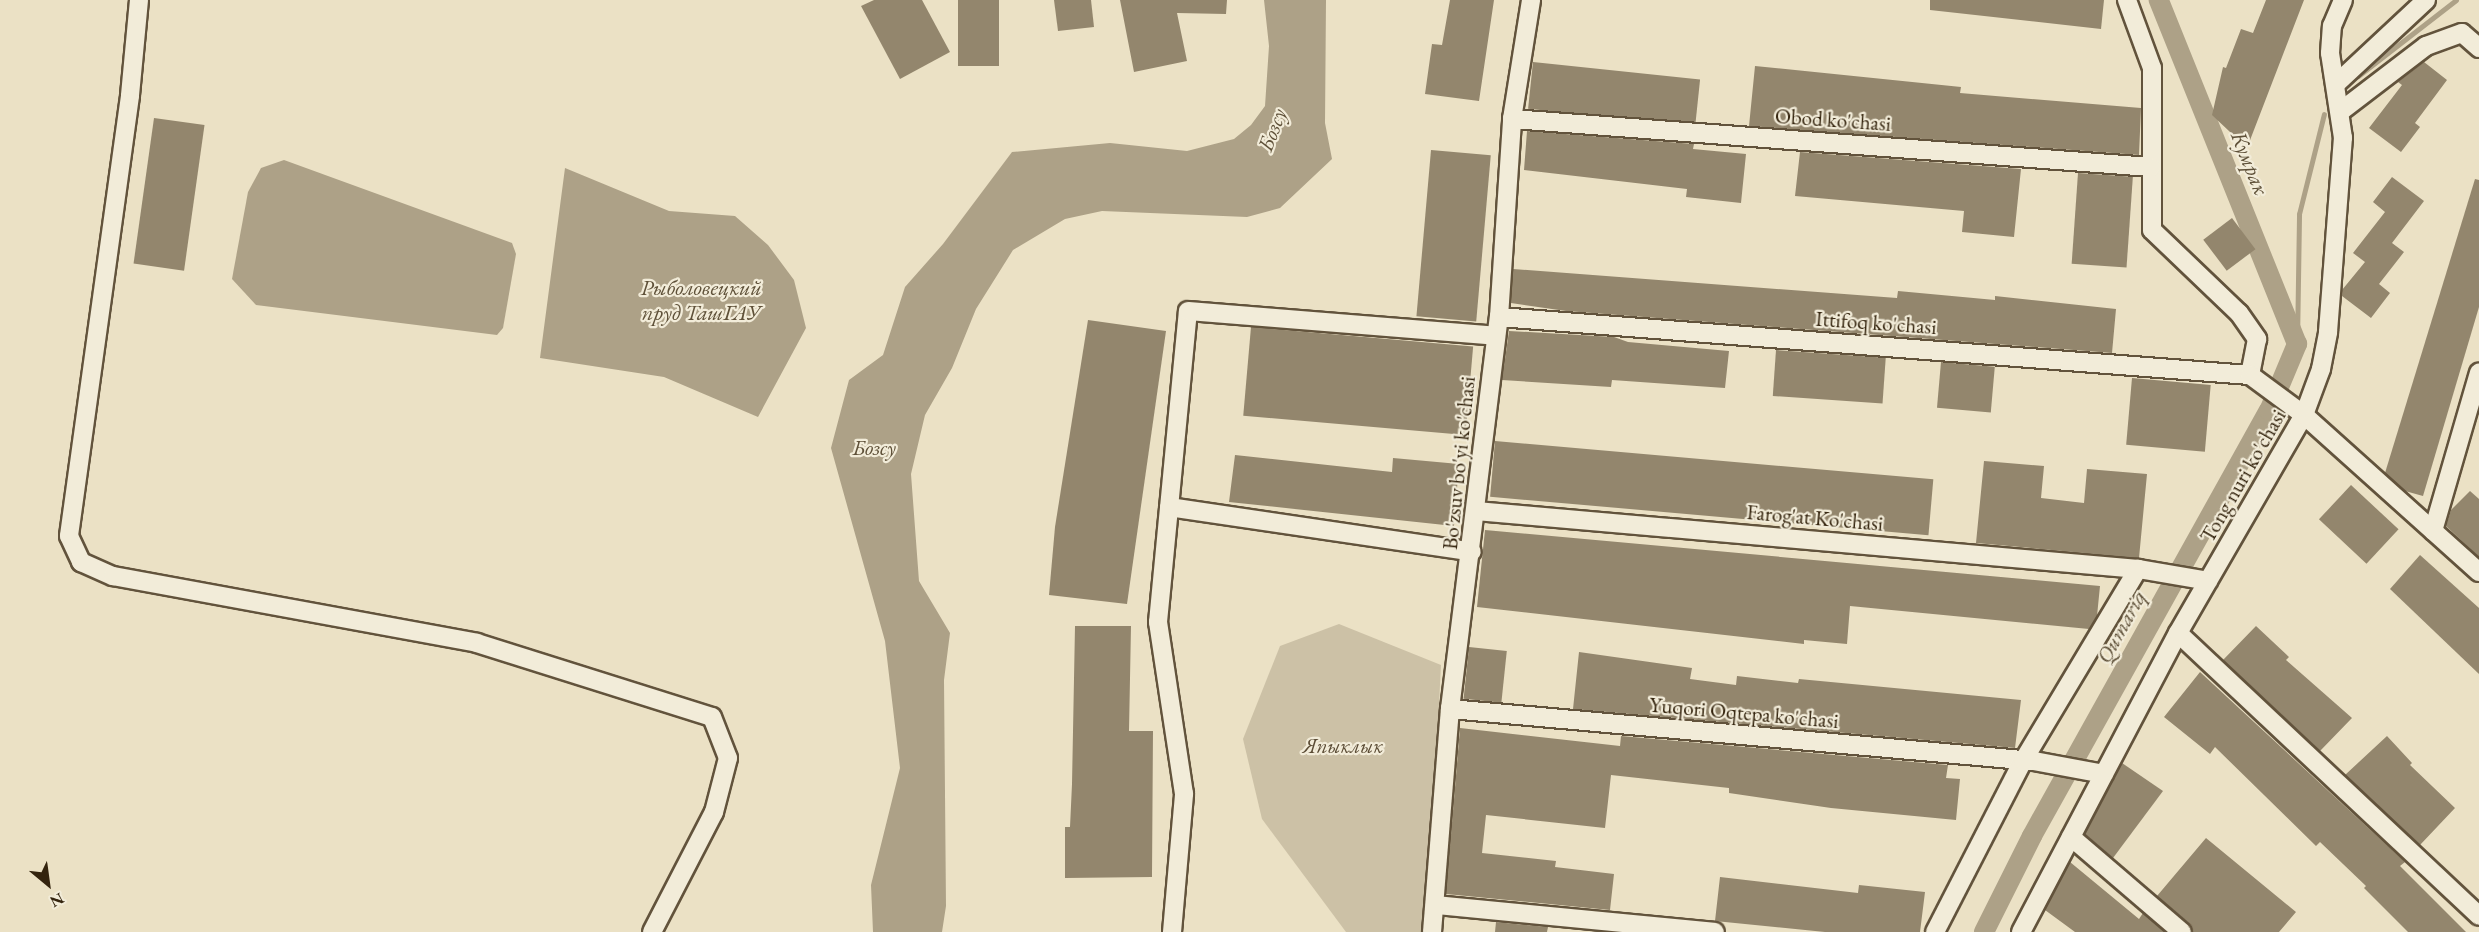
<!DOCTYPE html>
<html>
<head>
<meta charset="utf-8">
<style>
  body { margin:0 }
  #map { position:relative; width:2479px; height:932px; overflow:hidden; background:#ebe1c5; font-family:"EB Garamond",serif }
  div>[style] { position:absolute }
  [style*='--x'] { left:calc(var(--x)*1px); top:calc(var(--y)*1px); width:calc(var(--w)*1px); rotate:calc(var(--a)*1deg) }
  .green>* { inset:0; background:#ccc1a6 }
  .water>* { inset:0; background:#ada187 }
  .stream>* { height:5px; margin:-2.5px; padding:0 2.5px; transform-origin:2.5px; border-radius:2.5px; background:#ada187 }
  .canal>* { height:20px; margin:-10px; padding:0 10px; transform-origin:10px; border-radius:10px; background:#ada187 }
  .building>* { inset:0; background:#93866d; transform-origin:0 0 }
  .roads { filter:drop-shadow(2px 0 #62533c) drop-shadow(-2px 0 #62533c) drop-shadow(0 2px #62533c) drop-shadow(0 -2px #62533c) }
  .minor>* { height:18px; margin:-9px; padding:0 9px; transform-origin:9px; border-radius:9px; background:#f2ecd9 }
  span { translate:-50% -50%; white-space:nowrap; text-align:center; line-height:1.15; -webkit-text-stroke:4.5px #f2ecd9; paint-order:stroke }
  .street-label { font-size:21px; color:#34240e }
  .park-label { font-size:21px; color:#5a4b34; font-style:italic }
  .water-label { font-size:22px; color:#5e5038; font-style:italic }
  .north { position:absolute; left:18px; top:854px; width:60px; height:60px; -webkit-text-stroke:4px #f2ecd9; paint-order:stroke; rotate:151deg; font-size:16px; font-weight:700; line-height:24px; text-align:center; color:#34240e }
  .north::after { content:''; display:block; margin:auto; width:21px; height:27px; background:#34240e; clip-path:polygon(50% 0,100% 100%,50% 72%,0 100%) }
</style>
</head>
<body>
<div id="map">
  <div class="green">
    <i style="clip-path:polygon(1339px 624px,1441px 665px,1428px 923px,1422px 932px,1346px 932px,1262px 819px,1243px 739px,1280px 646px)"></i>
  </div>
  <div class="water">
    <i style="clip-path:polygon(1264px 0,1326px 0,1325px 123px,1332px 159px,1280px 208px,1247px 217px,1102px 211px,1065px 219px,1013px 250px,976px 309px,952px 368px,925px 415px,911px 474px,919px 581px,950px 633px,944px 680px,946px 906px,942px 932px,873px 932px,871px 885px,900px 768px,885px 641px,831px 448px,849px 380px,883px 355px,905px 287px,943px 244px,1012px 152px,1110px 143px,1187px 151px,1234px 139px,1251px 125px,1265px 106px,1269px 46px)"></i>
    <i style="clip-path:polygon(284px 160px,512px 243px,516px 254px,503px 328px,497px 335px,256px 305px,232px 279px,248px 192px,261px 168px)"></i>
    <i style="clip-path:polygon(565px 168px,669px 211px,735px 216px,768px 245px,794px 280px,806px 328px,758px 417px,664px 377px,540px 358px)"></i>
  </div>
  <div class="stream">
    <i style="--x:2358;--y:76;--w:124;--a:-37.8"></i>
    <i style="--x:2297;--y:344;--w:130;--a:-89.1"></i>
    <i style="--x:2299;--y:214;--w:103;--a:-76"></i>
  </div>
  <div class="canal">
    <i style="--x:1984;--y:932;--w:107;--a:-63.4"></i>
    <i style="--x:2032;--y:836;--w:487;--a:-60.9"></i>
    <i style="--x:2269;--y:411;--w:73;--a:-67.3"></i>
    <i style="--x:2297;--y:344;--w:371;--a:-111.9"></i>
  </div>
  <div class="building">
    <i style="clip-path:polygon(874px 0,922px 0,950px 52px,900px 79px,861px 6px)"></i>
    <i style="left:958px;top:0;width:41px;height:66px"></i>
    <i style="clip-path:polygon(1054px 0,1091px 0,1094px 27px,1058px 31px)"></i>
    <i style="clip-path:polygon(1120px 0,1227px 0,1226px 14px,1177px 13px,1187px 61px,1134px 72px)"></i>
    <i style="clip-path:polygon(1450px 0,1494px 0,1479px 101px,1425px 94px,1432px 44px,1442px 45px)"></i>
    <i style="clip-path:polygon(1930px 0,2104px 0,2101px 29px,1930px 10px)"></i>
    <i style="clip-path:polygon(2266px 0,2304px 0,2247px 148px,2212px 115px,2223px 67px,2226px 68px,2241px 29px,2253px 33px)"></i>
    <i style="left:1533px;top:62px;width:168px;height:47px;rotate:6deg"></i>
    <i style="clip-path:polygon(2424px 62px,2447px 80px,2415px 123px,2420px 127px,2401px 152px,2369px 128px,2402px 85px,2398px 82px)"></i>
    <i style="clip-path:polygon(1755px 66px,1961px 87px,1960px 93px,2141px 108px,2139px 155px,1749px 126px)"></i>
    <i style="left:154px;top:118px;width:51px;height:147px;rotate:8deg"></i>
    <i style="clip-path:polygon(1527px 131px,1694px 144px,1693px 149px,1746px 154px,1741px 203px,1686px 197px,1687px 189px,1524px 170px)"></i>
    <i style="left:1431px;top:150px;width:60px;height:167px;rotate:5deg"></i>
    <i style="clip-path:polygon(1800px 152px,2021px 169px,2014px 237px,1962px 232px,1964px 211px,1795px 196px)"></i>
    <i style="left:2078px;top:173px;width:55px;height:91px;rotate:4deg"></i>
    <i style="clip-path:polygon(2392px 177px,2424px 201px,2392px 243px,2404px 252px,2379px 284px,2390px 293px,2371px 318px,2342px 296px,2342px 290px,2365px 262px,2353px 253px,2385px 212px,2373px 202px)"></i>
    <i style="clip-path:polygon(2475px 179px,2479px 180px,2479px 307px,2423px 496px,2405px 491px,2385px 473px)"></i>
    <i style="left:2232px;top:218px;width:39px;height:36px;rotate:53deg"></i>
    <i style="clip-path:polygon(1513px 269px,1897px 298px,1898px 291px,1995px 300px,1995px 296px,2116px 309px,2112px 353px,1566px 311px,1511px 303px)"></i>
    <i style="clip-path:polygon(1088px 320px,1166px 331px,1127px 604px,1049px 595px,1055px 527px)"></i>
    <i style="left:1251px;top:327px;width:223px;height:89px;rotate:5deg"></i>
    <i style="clip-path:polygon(1509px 331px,1614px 337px,1628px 342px,1729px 351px,1725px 388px,1612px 380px,1611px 387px,1502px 380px)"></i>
    <i style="left:1776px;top:350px;width:110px;height:46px;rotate:4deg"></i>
    <i style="left:1941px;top:362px;width:54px;height:46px;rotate:5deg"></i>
    <i style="left:2132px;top:378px;width:79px;height:67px;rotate:5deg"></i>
    <i style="left:1495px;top:441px;width:440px;height:56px;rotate:5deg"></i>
    <i style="clip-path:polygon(1235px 455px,1392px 472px,1393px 458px,1459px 464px,1454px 526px,1229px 502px)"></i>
    <i style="clip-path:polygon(1984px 461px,2044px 466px,2041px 498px,2084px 503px,2087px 469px,2147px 474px,2139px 558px,1976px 543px)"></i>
    <i style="left:2351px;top:485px;width:65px;height:47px;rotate:43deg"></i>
    <i style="clip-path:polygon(2470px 491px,2479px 499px,2479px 557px,2446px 526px,2451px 510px)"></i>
    <i style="clip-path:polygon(1485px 530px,2100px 586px,2097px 616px,2089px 629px,1850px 606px,1847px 644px,1804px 640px,1804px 644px,1477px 607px)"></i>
    <i style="clip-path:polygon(2420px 555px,2479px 608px,2479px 674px,2390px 589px)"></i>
    <i style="clip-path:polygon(1075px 626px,1131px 626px,1129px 731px,1153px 731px,1152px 877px,1065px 878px,1065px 827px,1070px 827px,1072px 784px)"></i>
    <i style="clip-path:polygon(2256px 626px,2289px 657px,2286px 660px,2352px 718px,2320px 751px,2223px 660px)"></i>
    <i style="left:1469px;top:647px;width:38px;height:52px;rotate:6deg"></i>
    <i style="clip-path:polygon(1579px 652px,1692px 668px,1690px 679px,1736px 685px,1737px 676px,1798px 683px,1799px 679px,2021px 700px,2015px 748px,1573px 709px)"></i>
    <i style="clip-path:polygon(2200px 672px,2405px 862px,2400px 866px,2466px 932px,2408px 932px,2364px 888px,2366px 886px,2320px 842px,2316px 846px,2215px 747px,2210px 754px,2164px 717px)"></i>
    <i style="clip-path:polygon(1460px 728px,1620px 746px,1621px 736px,1948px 765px,1946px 778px,1960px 779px,1956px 820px,1831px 808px,1729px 793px,1729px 788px,1611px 775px,1605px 828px,1486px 815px,1482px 853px,1556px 861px,1555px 867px,1614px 874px,1610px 910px,1446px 894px)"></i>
    <i style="clip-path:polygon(2387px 736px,2412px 763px,2410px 765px,2455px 808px,2420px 845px,2345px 775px)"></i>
    <i style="clip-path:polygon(2122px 763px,2163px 791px,2113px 858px,2085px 834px)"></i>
    <i style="clip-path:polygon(2206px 838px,2296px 912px,2279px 932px,2193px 932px,2189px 923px,2157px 896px)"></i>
    <i style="clip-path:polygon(2070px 862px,2139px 919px,2143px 913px,2165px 932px,2075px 932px,2045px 910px)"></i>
    <i style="clip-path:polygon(1720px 877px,1858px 893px,1859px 885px,1925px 892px,1920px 932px,1825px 932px,1715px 921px)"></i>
    <i style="clip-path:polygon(1496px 922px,1548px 927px,1547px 932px,1495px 932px)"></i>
  </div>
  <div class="roads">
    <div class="minor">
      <i style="--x:139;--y:0;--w:96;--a:95.4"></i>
      <i style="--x:130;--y:96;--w:444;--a:97.9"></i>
      <i style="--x:69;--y:536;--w:29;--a:65"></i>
      <i style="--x:81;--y:562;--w:35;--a:24"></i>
      <i style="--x:113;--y:576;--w:370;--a:10.4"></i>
      <i style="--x:477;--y:643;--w:246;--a:17.5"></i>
      <i style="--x:712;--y:717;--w:44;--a:68.7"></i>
      <i style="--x:728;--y:758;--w:56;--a:104.5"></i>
      <i style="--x:714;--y:812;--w:135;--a:117.3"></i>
      <i style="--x:2127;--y:0;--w:72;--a:69.8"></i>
      <i style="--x:2152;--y:68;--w:162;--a:90"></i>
      <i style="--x:2152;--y:230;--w:120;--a:43.7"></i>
      <i style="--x:2239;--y:313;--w:32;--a:55"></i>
      <i style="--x:2257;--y:339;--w:37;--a:101"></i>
      <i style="--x:2336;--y:84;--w:123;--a:-43"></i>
      <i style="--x:2341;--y:111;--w:107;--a:-37.4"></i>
      <i style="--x:2426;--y:46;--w:38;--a:-20"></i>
      <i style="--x:2462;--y:33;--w:23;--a:41"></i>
      <i style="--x:1512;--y:119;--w:641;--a:4.3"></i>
      <i style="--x:1499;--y:317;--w:753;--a:4.42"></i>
      <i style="--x:2250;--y:375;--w:67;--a:36.5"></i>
      <i style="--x:2304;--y:415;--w:235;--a:41.9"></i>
      <i style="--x:1169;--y:507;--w:306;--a:8.4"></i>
      <i style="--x:1476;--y:511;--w:665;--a:5.01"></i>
      <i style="--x:2138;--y:569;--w:71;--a:9.7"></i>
      <i style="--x:2433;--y:531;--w:165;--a:-73.8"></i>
      <i style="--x:2178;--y:633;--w:413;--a:43.2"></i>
      <i style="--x:1450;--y:709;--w:586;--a:5.09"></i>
      <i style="--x:2034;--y:761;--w:71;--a:10.5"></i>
      <i style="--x:2071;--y:837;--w:146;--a:40.6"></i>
      <i style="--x:1436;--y:905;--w:280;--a:5.5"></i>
      <i style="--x:1172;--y:932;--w:139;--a:-85"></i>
      <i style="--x:1184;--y:794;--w:174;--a:-98.6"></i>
      <i style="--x:1158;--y:622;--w:312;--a:-84.5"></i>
      <i style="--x:1188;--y:311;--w:309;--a:4.6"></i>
      <i style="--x:1432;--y:932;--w:224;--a:-85.4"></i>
      <i style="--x:1450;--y:709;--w:395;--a:-82.9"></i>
      <i style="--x:1499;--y:317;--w:198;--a:-86.2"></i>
      <i style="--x:1512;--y:119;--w:121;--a:-80.9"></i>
      <i style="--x:1935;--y:932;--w:192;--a:-62.8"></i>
      <i style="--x:2023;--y:761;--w:224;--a:-59.1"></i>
      <i style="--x:2021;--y:932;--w:338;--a:-62.3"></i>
      <i style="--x:2178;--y:633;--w:252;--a:-60"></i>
      <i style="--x:2304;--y:415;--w:49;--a:-69.7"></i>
      <i style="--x:2321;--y:369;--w:38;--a:-79"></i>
      <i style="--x:2328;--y:332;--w:195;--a:-85.6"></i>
      <i style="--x:2343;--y:138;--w:86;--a:-98.7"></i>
      <i style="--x:2330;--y:53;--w:27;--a:-86"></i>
      <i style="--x:2332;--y:26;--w:28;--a:-67"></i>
    </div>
  </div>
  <div class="street-label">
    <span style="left:1833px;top:120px;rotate:4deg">Obod ko'chasi</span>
    <span style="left:1876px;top:323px;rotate:4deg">Ittifoq ko'chasi</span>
    <span style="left:1459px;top:463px;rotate:-84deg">Bo'zsuv bo'yi ko'chasi</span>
    <span style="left:2243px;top:476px;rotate:-60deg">Tong nuri ko'chasi</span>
    <span style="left:1815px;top:518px;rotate:5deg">Farog'at Ko'chasi</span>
    <span style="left:1744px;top:713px;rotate:5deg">Yuqori Oqtepa ko'chasi</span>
  </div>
  <div class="park-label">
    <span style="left:1343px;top:746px">Япыклык</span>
  </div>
  <div class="water-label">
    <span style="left:1272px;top:130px;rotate:-69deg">Бозсу</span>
    <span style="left:2250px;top:163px;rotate:68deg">Кумрак</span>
    <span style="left:701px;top:300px">Рыболовецкий<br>пруд ТашГАУ</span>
    <span style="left:874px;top:448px">Бозсу</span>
    <span style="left:2121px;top:627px;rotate:-61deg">Qumariq</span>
  </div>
  <div class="north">N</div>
</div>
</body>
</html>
